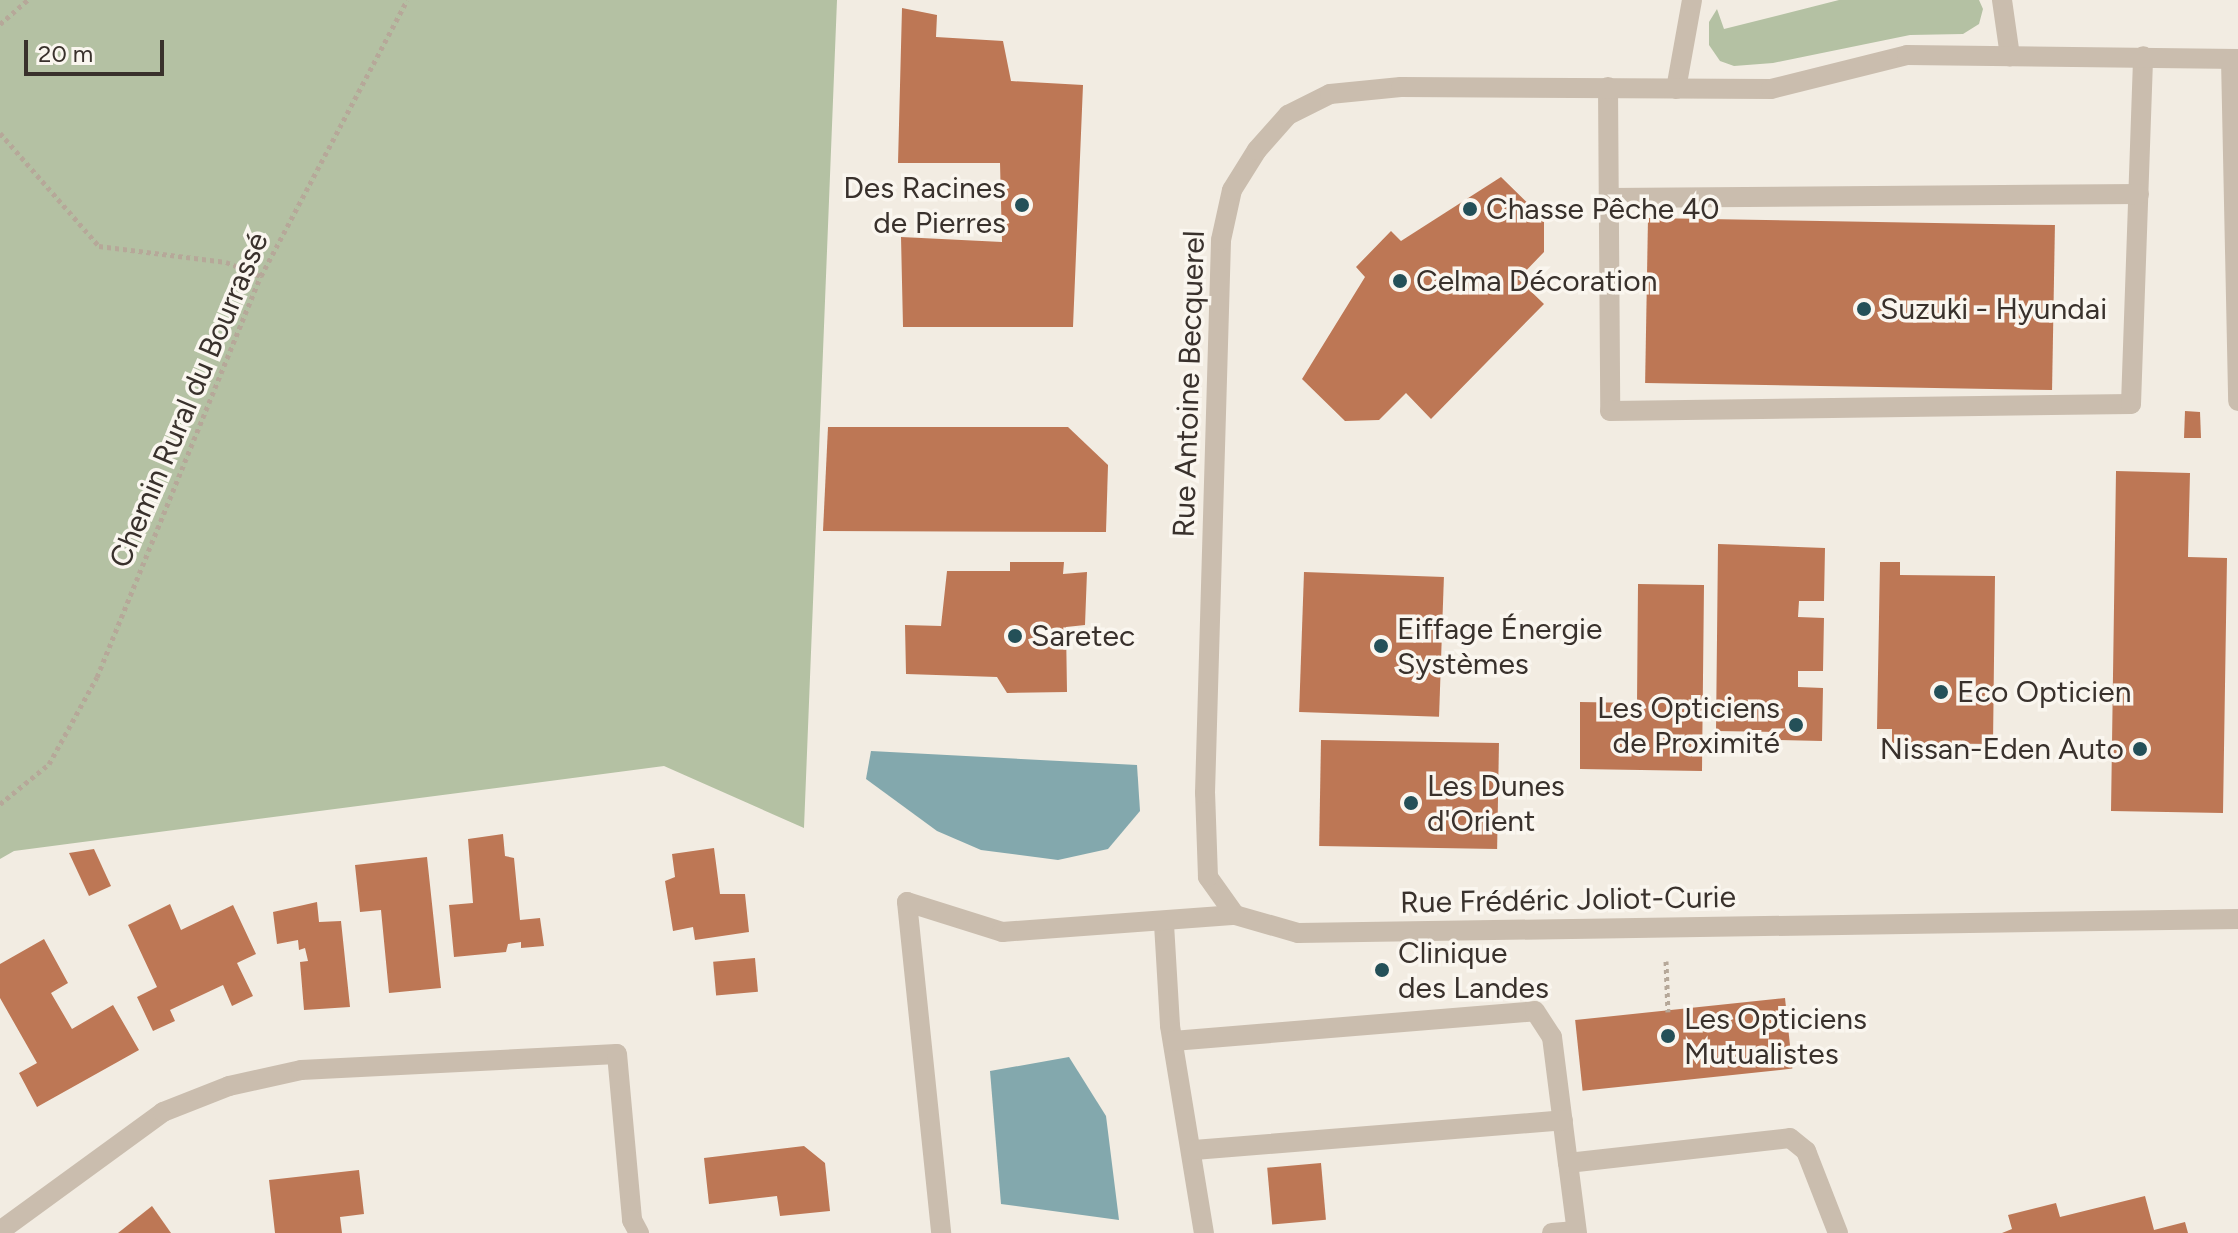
<!DOCTYPE html>
<html>
<head>
<meta charset="utf-8">
<style>
  body { margin:0 }
  #map { position:relative; width:2238px; height:1233px; overflow:hidden; background:#f2ece2; font-family:Figtree,sans-serif }
  div>[style] { position:absolute }
  [style*='--x'] { left:calc(var(--x)*1px); top:calc(var(--y)*1px); width:calc(var(--w)*1px); rotate:calc(var(--a)*1deg) }
  .green>* { inset:0; background:#b4c1a3 }
  .water>* { inset:0; background:#83a8ad }
  .building>* { inset:0; background:#bd7755; transform-origin:0 0 }
  .path>* { height:5px; margin-top:-2.5px; transform-origin:0; background:repeating-linear-gradient(90deg,#b6a899 0 4px,transparent 0 8px) }
  .lane>* { height:20px; margin:-10px; padding:0 10px; transform-origin:10px; border-radius:10px; background:#cabdae }
  .street>* { height:20px; margin:-10px; padding:0 10px; transform-origin:10px; border-radius:10px; background:#cabdae }
  .dots>* { width:22px; height:22px; translate:-50% -50%; box-sizing:border-box; border:4px solid #faf6ef; border-radius:50% }
  span { translate:-50% -50%; white-space:nowrap; text-align:center; line-height:1.15; -webkit-text-stroke:7px #faf6ef; paint-order:stroke }
  .poi-label { font-size:30px; color:#39312c }
  .right { translate:-100% -50%; text-align:right }
  .left { translate:0 -50%; text-align:left }
  .street-label { font-size:30px; color:#39312c }
  .scale { position:absolute; left:24px; top:40px; width:140px; height:36px; box-sizing:border-box; border:4px solid #39312c; border-top:0; padding-left:10px; font-size:24px; line-height:28px; white-space:nowrap; color:#39312c; -webkit-text-stroke:6px #faf6ef; paint-order:stroke }
</style>
</head>
<body>
<div id="map">
  <div class="green">
    <i style="clip-path:polygon(0 0,837px 0,804px 828px,664px 766px,14px 851px,0 859px)"></i>
    <i style="clip-path:polygon(1839px 0,1979px 0,1983px 9px,1979px 24px,1963px 34px,1910px 35px,1773px 63px,1734px 66px,1720px 61px,1709px 45px,1709px 22px,1717px 9px,1724px 29px)"></i>
  </div>
  <div class="water">
    <i style="clip-path:polygon(871px 751px,1137px 765px,1140px 811px,1108px 849px,1058px 860px,981px 850px,937px 831px,866px 779px)"></i>
    <i style="clip-path:polygon(1069px 1057px,1106px 1116px,1119px 1220px,1001px 1204px,990px 1071px)"></i>
  </div>
  <div class="building">
    <i style="clip-path:polygon(902px 8px,937px 15px,936px 37px,1003px 41px,1011px 81px,1083px 85px,1073px 327px,903px 327px,901px 237px,1002px 242px,1000px 163px,898px 163px)"></i>
    <i style="clip-path:polygon(1501px 177px,1544px 219px,1544px 252px,1518px 279px,1544px 304px,1431px 419px,1406px 393px,1379px 420px,1345px 421px,1302px 379px,1365px 277px,1356px 267px,1391px 231px,1401px 241px)"></i>
    <i style="left:1648px;top:218px;width:407px;height:165px;rotate:1deg"></i>
    <i style="clip-path:polygon(2185px 411px,2200px 412px,2201px 438px,2184px 438px)"></i>
    <i style="clip-path:polygon(828px 427px,1068px 427px,1108px 465px,1106px 532px,823px 531px)"></i>
    <i style="clip-path:polygon(2116px 471px,2190px 473px,2188px 557px,2227px 558px,2223px 813px,2111px 811px)"></i>
    <i style="clip-path:polygon(1718px 544px,1825px 548px,1824px 601px,1799px 601px,1798px 617px,1824px 618px,1823px 671px,1798px 671px,1798px 687px,1823px 688px,1822px 741px,1779px 740px,1779px 732px,1716px 731px)"></i>
    <i style="clip-path:polygon(1010px 562px,1064px 562px,1063px 574px,1087px 572px,1085px 625px,1066px 627px,1067px 692px,1007px 693px,997px 677px,906px 674px,905px 625px,941px 626px,947px 571px,1010px 571px)"></i>
    <i style="clip-path:polygon(1880px 562px,1900px 562px,1900px 575px,1995px 576px,1993px 744px,1892px 743px,1892px 729px,1877px 729px)"></i>
    <i style="left:1304px;top:572px;width:140px;height:140px;rotate:2deg"></i>
    <i style="clip-path:polygon(1638px 584px,1704px 585px,1702px 771px,1580px 769px,1580px 702px,1637px 703px)"></i>
    <i style="left:1321px;top:740px;width:178px;height:106px;rotate:1deg"></i>
    <i style="clip-path:polygon(503px 834px,505px 856px,514px 858px,520px 920px,540px 918px,544px 946px,521px 948px,521px 942px,508px 944px,506px 952px,454px 957px,449px 905px,473px 903px,468px 839px)"></i>
    <i style="clip-path:polygon(714px 848px,720px 894px,745px 894px,749px 932px,695px 940px,693px 927px,673px 931px,665px 881px,675px 877px,672px 854px)"></i>
    <i style="clip-path:polygon(94px 849px,111px 886px,89px 896px,69px 853px)"></i>
    <i style="clip-path:polygon(427px 857px,441px 988px,389px 993px,381px 910px,360px 912px,355px 865px)"></i>
    <i style="clip-path:polygon(317px 902px,319px 922px,341px 921px,350px 1007px,304px 1010px,300px 962px,308px 961px,305px 948px,299px 950px,298px 940px,277px 944px,273px 912px)"></i>
    <i style="clip-path:polygon(170px 904px,181px 930px,233px 905px,256px 954px,237px 963px,253px 996px,232px 1006px,223px 985px,170px 1010px,175px 1021px,153px 1031px,137px 997px,157px 987px,128px 925px)"></i>
    <i style="clip-path:polygon(44px 939px,68px 983px,51px 993px,72px 1029px,113px 1005px,139px 1050px,37px 1107px,19px 1073px,37px 1063px,0 998px,0 964px)"></i>
    <i style="left:755px;top:958px;width:34px;height:42px;rotate:85deg"></i>
    <i style="left:1785px;top:998px;width:71px;height:211px;rotate:84deg"></i>
    <i style="clip-path:polygon(804px 1146px,825px 1163px,830px 1211px,780px 1216px,777px 1196px,709px 1204px,704px 1158px)"></i>
    <i style="left:1321px;top:1163px;width:57px;height:54px;rotate:85deg"></i>
    <i style="clip-path:polygon(359px 1170px,364px 1214px,340px 1217px,342px 1233px,275px 1233px,269px 1180px)"></i>
    <i style="clip-path:polygon(2145px 1196px,2154px 1230px,2185px 1222px,2188px 1233px,2002px 1233px,2012px 1229px,2008px 1215px,2056px 1203px,2060px 1217px)"></i>
    <i style="clip-path:polygon(152px 1206px,171px 1233px,118px 1233px)"></i>
  </div>
  <div class="path">
    <i style="--x:0;--y:24;--w:37;--a:-41"></i>
    <i style="--x:0;--y:133;--w:150;--a:48.8"></i>
    <i style="--x:99;--y:246;--w:128;--a:7.2"></i>
    <i style="--x:226;--y:262;--w:38;--a:22"></i>
    <i style="--x:0;--y:804;--w:63;--a:-39.2"></i>
    <i style="--x:49;--y:764;--w:99;--a:-61.1"></i>
    <i style="--x:97;--y:677;--w:433;--a:-67.8"></i>
    <i style="--x:261;--y:276;--w:312;--a:-62.1"></i>
    <i style="--x:1666;--y:961;--w:51;--a:87.8"></i>
  </div>
  <div class="lane">
    <i style="--x:2231;--y:59;--w:342;--a:88.8"></i>
    <i style="--x:1608;--y:87;--w:324;--a:89.6"></i>
    <i style="--x:1610;--y:411;--w:521;--a:-0.77"></i>
    <i style="--x:2131;--y:404;--w:348;--a:-88"></i>
    <i style="--x:1609;--y:198;--w:530;--a:-0.43"></i>
    <i style="--x:907;--y:902;--w:333;--a:84.1"></i>
    <i style="--x:1164;--y:924;--w:102;--a:86.6"></i>
    <i style="--x:1170;--y:1026;--w:210;--a:80.7"></i>
    <i style="--x:1173;--y:1041;--w:363;--a:-4.7"></i>
    <i style="--x:1535;--y:1011;--w:31;--a:57"></i>
    <i style="--x:1552;--y:1037;--w:127;--a:82.8"></i>
    <i style="--x:1194;--y:1150;--w:370;--a:-4.6"></i>
    <i style="--x:1552;--y:1233;--w:24;--a:-5"></i>
    <i style="--x:1577;--y:1233;--w:71;--a:-97.3"></i>
    <i style="--x:1568;--y:1163;--w:223;--a:-6.4"></i>
    <i style="--x:1790;--y:1138;--w:21;--a:39"></i>
    <i style="--x:1806;--y:1151;--w:88;--a:68.7"></i>
  </div>
  <div class="street">
    <i style="--x:2002;--y:0;--w:57;--a:81.9"></i>
    <i style="--x:1676;--y:89;--w:90;--a:-79.8"></i>
    <i style="--x:907;--y:902;--w:100;--a:17.5"></i>
    <i style="--x:1002;--y:932;--w:234;--a:-4.2"></i>
    <i style="--x:1235;--y:915;--w:66;--a:15.9"></i>
    <i style="--x:1298;--y:933;--w:940;--a:-0.85"></i>
    <i style="--x:1235;--y:915;--w:47;--a:-125.4"></i>
    <i style="--x:1208;--y:877;--w:84;--a:-92"></i>
    <i style="--x:1205;--y:793;--w:553;--a:-88.34"></i>
    <i style="--x:1221;--y:240;--w:51;--a:-77.6"></i>
    <i style="--x:1232;--y:190;--w:47;--a:-58"></i>
    <i style="--x:1257;--y:150;--w:47;--a:-48.5"></i>
    <i style="--x:1288;--y:115;--w:47;--a:-26.6"></i>
    <i style="--x:1330;--y:94;--w:71;--a:-5.6"></i>
    <i style="--x:1401;--y:87;--w:370;--a:0.3"></i>
    <i style="--x:1771;--y:89;--w:140;--a:-14"></i>
    <i style="--x:1907;--y:55;--w:331;--a:0.7"></i>
    <i style="--x:0;--y:1231;--w:202;--a:-36.1"></i>
    <i style="--x:163;--y:1112;--w:71;--a:-21.5"></i>
    <i style="--x:229;--y:1086;--w:74;--a:-12.5"></i>
    <i style="--x:301;--y:1070;--w:316;--a:-2.9"></i>
    <i style="--x:617;--y:1054;--w:167;--a:84.8"></i>
    <i style="--x:632;--y:1220;--w:15;--a:62"></i>
  </div>
  <div class="dots">
    <i style="left:1022px;top:205px;background:#245058"></i>
    <i style="left:1470px;top:209px;background:#245058"></i>
    <i style="left:1400px;top:281px;background:#245058"></i>
    <i style="left:1864px;top:309px;background:#245058"></i>
    <i style="left:1015px;top:636px;background:#245058"></i>
    <i style="left:1381px;top:646px;background:#245058"></i>
    <i style="left:1941px;top:692px;background:#245058"></i>
    <i style="left:1796px;top:725px;background:#245058"></i>
    <i style="left:2140px;top:749px;background:#245058"></i>
    <i style="left:1411px;top:803px;background:#245058"></i>
    <i style="left:1382px;top:970px;background:#245058"></i>
    <i style="left:1668px;top:1036px;background:#245058"></i>
  </div>
  <div class="poi-label">
    <span class="right" style="left:1006px;top:205px">Des Racines<br>de Pierres</span>
    <span class="left" style="left:1486px;top:209px">Chasse Pêche 40</span>
    <span class="left" style="left:1416px;top:281px">Celma Décoration</span>
    <span class="left" style="left:1880px;top:309px">Suzuki - Hyundai</span>
    <span class="left" style="left:1397px;top:646px">Eiffage Énergie<br>Systèmes</span>
    <span class="left" style="left:1031px;top:636px">Saretec</span>
    <span class="left" style="left:1957px;top:692px">Eco Opticien</span>
    <span class="right" style="left:1780px;top:725px">Les Opticiens<br>de Proximité</span>
    <span class="right" style="left:2124px;top:749px">Nissan-Eden Auto</span>
    <span class="left" style="left:1427px;top:803px">Les Dunes<br>d'Orient</span>
    <span class="left" style="left:1398px;top:970px">Clinique<br>des Landes</span>
    <span class="left" style="left:1684px;top:1036px">Les Opticiens<br>Mutualistes</span>
  </div>
  <div class="street-label">
    <span style="left:1189px;top:384px;rotate:-88deg">Rue Antoine Becquerel</span>
    <span style="left:189px;top:400px;rotate:-67deg">Chemin Rural du Bourrassé</span>
    <span style="left:1568px;top:900px;rotate:-1deg">Rue Frédéric Joliot-Curie</span>
  </div>
  <div class="scale">20 m</div>
</div>
</body>
</html>
